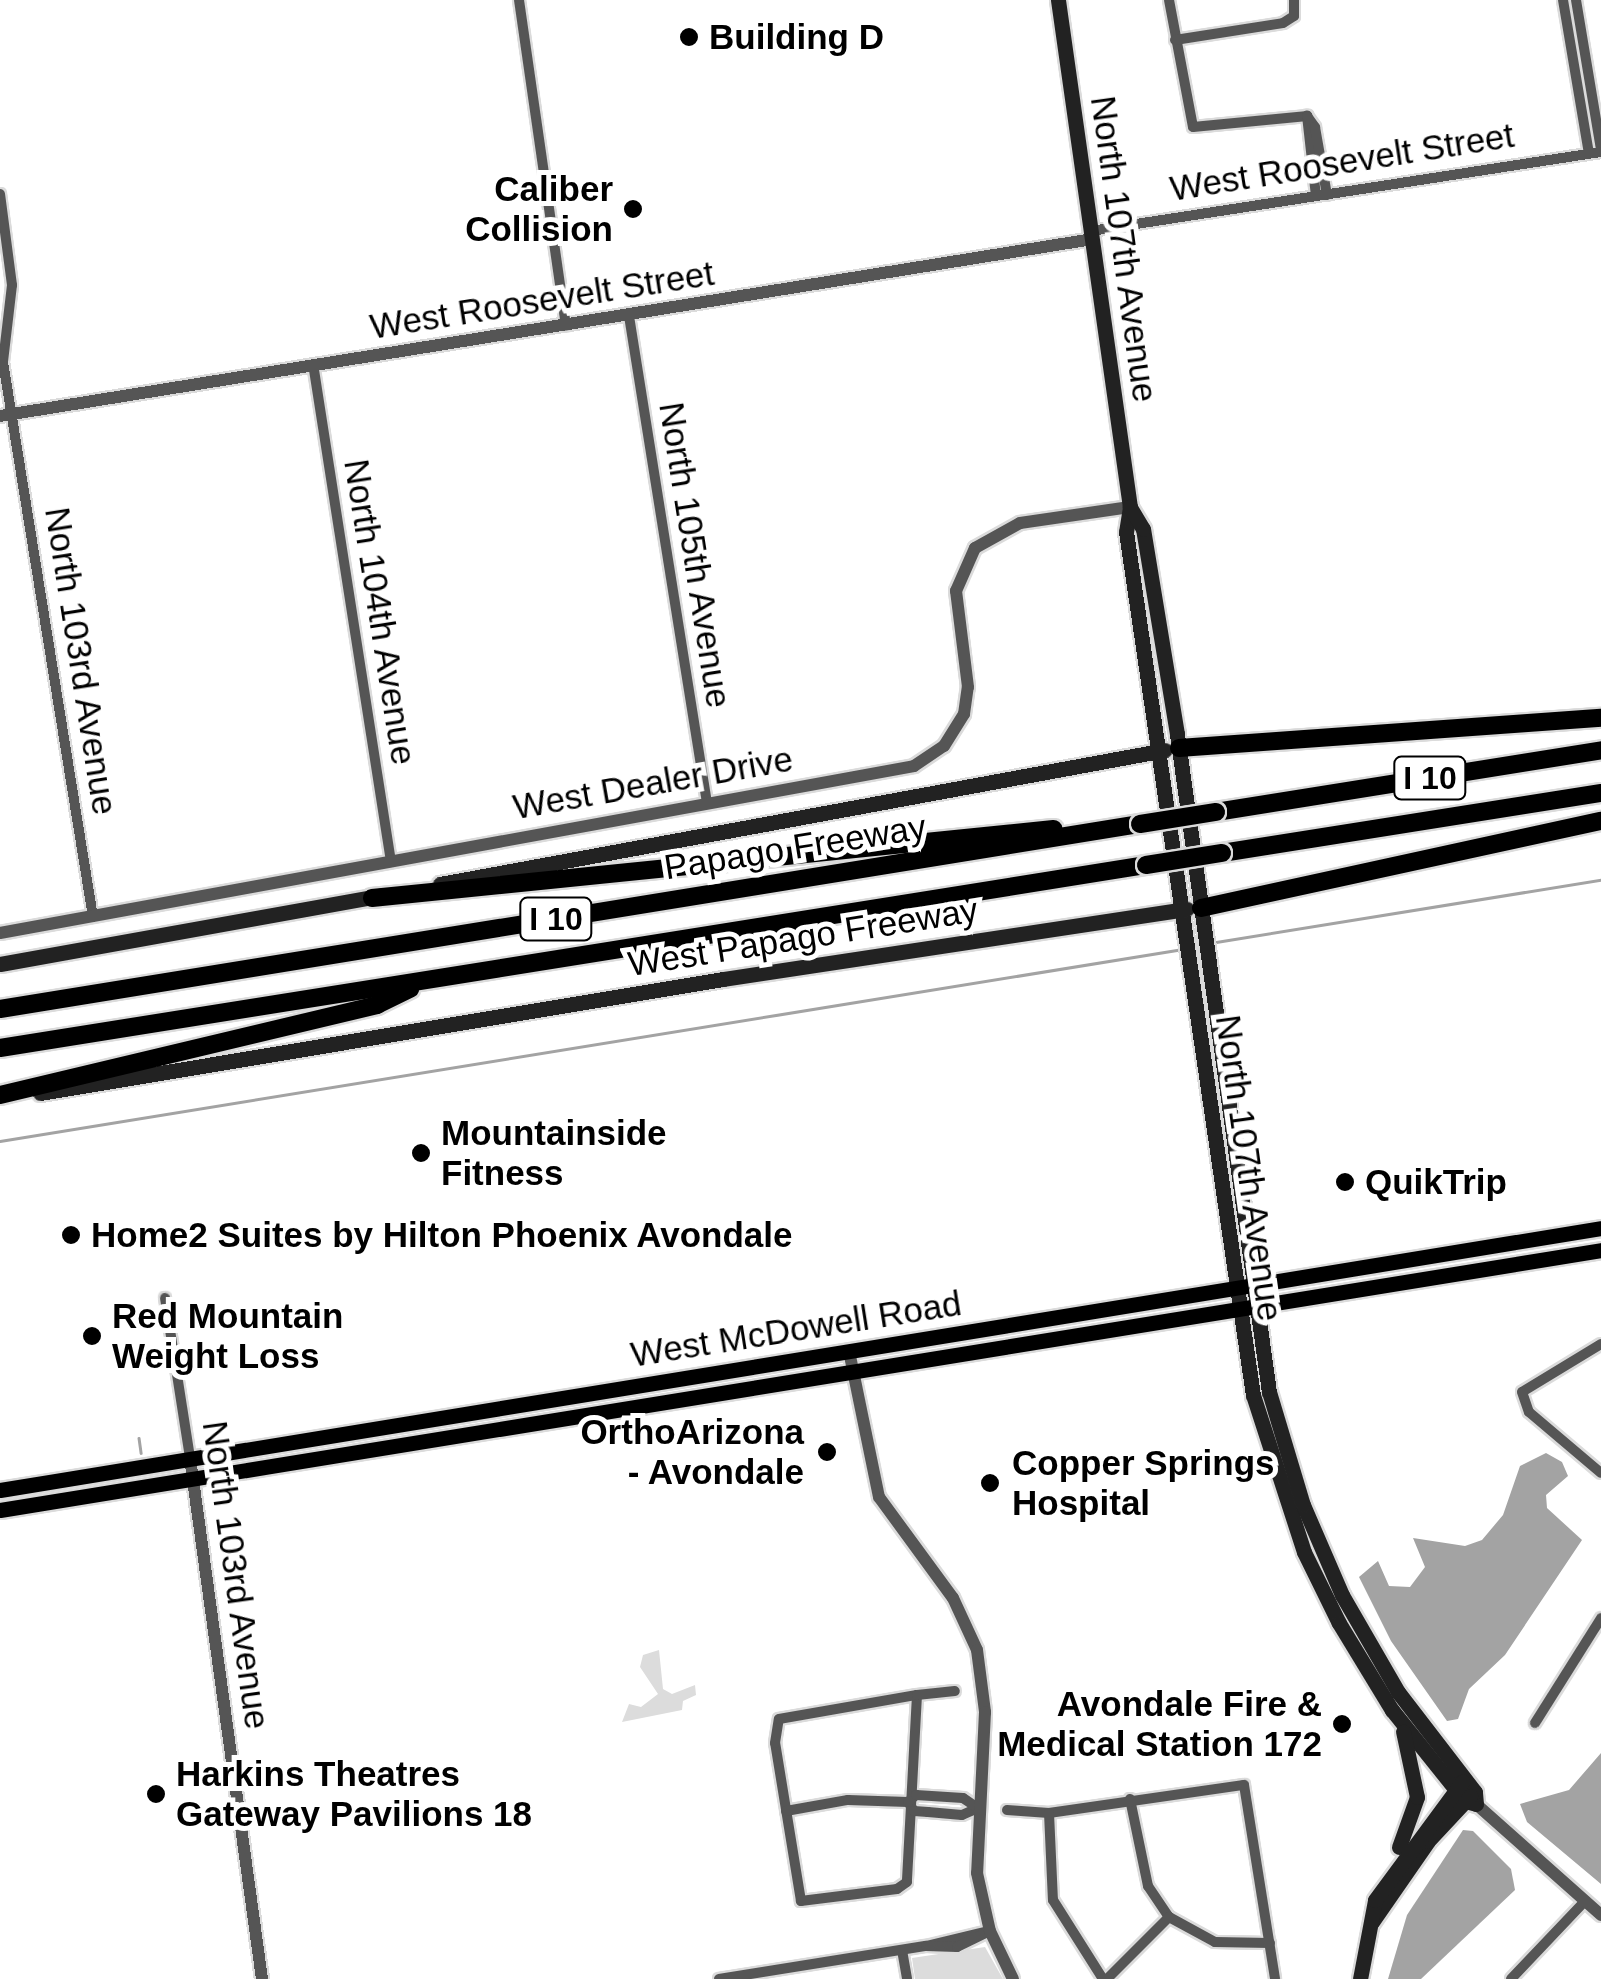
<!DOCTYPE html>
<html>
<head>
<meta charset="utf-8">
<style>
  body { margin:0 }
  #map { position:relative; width:1601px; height:1979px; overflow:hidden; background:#fff; font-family:Helvetica,sans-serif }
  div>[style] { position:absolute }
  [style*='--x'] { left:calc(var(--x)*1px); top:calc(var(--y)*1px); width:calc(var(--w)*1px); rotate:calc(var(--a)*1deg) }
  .green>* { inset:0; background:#dcdcdc }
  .water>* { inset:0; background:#a3a3a3 }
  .stream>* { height:2.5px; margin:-1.25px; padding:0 1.25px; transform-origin:1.25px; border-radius:1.25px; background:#a3a3a3 }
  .roads { filter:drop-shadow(2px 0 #dbdbdb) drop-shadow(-2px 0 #dbdbdb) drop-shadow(0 2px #dbdbdb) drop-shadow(0 -2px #dbdbdb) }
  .minor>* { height:10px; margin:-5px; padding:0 5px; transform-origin:5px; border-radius:5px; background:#555 }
  .tertiary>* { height:12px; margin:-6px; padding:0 6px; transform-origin:6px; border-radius:6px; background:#555 }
  .secondary>* { height:15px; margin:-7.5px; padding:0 7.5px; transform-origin:7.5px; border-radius:7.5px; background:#222 }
  .primary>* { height:15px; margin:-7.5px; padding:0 7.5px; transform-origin:7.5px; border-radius:7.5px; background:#000 }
  .motorway>* { height:18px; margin:-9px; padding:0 9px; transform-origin:9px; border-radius:9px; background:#000 }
  .bridges { filter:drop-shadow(2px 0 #dbdbdb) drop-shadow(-2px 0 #dbdbdb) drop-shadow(0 2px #dbdbdb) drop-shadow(0 -2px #dbdbdb) }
  .motorway-bridge>* { height:18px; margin:-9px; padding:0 9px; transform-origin:9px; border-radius:9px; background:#000 }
  .dots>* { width:28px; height:28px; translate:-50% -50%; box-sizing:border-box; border:5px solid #fff; border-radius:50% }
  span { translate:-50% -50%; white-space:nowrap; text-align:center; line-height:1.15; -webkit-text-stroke:10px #fff; paint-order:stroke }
  .shield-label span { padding:2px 8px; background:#fff; border:2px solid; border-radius:8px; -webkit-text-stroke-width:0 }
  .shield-label { font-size:32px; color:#000; font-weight:700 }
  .poi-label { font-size:35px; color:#000; font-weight:700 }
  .left { translate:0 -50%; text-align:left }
  .right { translate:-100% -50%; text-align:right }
  .street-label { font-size:35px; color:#000 }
</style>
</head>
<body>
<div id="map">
  <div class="green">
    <i style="clip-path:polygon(659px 1650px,663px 1689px,672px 1694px,695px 1685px,696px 1695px,683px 1701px,682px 1710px,622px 1722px,629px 1704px,641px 1707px,658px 1694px,640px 1667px,643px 1655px)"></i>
    <i style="clip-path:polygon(985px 1947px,1003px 1979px,915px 1979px,912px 1958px)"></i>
  </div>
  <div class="water">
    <i style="clip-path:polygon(1546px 1453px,1562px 1462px,1568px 1476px,1546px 1495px,1547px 1508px,1582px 1540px,1505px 1655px,1469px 1689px,1458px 1719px,1447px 1721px,1391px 1641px,1359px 1577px,1378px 1561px,1389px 1586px,1410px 1587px,1425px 1567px,1413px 1538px,1465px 1546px,1482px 1540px,1503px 1515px,1520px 1466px)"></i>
    <i style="clip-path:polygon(1601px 1753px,1601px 1884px,1527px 1822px,1520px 1804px,1569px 1790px)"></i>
    <i style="clip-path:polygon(1463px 1830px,1473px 1831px,1511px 1869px,1515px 1890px,1421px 1979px,1388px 1979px,1407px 1915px)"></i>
  </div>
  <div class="stream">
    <i style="--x:1129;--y:352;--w:12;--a:0"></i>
    <i style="--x:1210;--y:943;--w:396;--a:-9.2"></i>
    <i style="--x:0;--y:1141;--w:1198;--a:-9.22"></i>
    <i style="--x:139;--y:1438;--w:15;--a:82"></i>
  </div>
  <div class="roads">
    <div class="minor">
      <i style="--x:519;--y:0;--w:329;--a:81.8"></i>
      <i style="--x:1169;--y:0;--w:129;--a:79.3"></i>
      <i style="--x:1193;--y:127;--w:115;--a:-5.5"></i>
      <i style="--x:1563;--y:0;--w:155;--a:80.4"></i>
      <i style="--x:1576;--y:0;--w:152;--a:80.5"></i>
      <i style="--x:1175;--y:40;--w:109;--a:-8.9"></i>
      <i style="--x:1283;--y:23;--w:13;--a:-32"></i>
      <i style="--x:1294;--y:16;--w:16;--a:-90"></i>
      <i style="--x:0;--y:194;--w:92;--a:82.5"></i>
      <i style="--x:12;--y:285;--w:78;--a:96.7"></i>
      <i style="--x:3;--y:362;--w:562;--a:80.79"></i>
      <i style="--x:1316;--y:196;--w:81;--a:-96.4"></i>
      <i style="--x:1307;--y:116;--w:14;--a:54"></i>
      <i style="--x:1315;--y:127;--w:69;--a:80"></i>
      <i style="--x:1091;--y:231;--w:516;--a:-8.81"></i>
      <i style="--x:629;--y:316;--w:493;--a:80.9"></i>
      <i style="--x:314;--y:370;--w:498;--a:81.1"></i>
      <i style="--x:165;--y:1298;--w:162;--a:81.1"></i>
      <i style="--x:1601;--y:1344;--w:92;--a:148.7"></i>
      <i style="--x:1522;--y:1392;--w:21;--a:71"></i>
      <i style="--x:1529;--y:1412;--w:94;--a:40.3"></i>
      <i style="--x:917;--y:1695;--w:187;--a:93.1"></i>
      <i style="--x:907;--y:1882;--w:12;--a:145"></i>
      <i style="--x:897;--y:1889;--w:97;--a:172.9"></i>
      <i style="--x:801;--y:1901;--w:160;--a:-99.3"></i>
      <i style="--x:775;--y:1743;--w:24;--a:-81"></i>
      <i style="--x:779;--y:1719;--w:140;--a:-9.9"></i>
      <i style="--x:917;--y:1695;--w:38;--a:-6"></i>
      <i style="--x:1535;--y:1723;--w:124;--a:-57.8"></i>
      <i style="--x:1130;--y:1799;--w:89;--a:78.3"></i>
      <i style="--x:1148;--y:1886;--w:37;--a:56"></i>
      <i style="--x:1169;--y:1917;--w:52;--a:28.5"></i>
      <i style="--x:1215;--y:1942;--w:55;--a:1"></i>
      <i style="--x:908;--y:1802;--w:11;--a:56"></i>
      <i style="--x:914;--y:1811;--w:14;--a:4"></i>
      <i style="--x:928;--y:1812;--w:34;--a:5"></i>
      <i style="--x:962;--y:1815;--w:17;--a:-24"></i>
      <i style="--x:1007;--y:1810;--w:42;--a:4.1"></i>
      <i style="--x:1049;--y:1813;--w:197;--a:-8.2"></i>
      <i style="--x:1244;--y:1785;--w:196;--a:80.9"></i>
      <i style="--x:786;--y:1811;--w:63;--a:-10.1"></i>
      <i style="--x:848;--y:1800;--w:60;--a:1.9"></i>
      <i style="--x:908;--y:1802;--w:11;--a:-41"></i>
      <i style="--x:916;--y:1795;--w:47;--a:3.7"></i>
      <i style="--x:963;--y:1798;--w:18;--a:34"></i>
      <i style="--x:1049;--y:1813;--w:87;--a:87.4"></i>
      <i style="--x:1053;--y:1900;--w:93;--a:57.7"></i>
      <i style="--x:926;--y:1946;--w:65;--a:-13.4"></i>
      <i style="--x:902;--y:1950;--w:29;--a:80"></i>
      <i style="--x:719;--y:1979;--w:210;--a:-9.1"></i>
      <i style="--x:926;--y:1946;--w:31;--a:2"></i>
      <i style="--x:957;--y:1947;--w:37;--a:-26"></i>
      <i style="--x:1107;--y:1979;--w:88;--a:-45"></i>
      <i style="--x:1511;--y:1979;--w:106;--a:-46.5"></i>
    </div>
    <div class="tertiary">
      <i style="--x:0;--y:416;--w:1107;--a:-9.2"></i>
      <i style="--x:0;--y:933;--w:929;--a:-10.35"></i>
      <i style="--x:914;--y:766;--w:36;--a:-34"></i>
      <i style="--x:944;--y:746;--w:38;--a:-58"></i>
      <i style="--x:964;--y:714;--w:27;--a:-82"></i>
      <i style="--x:968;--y:687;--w:97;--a:-97.1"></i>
      <i style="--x:956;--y:591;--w:47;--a:-66.2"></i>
      <i style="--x:975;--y:548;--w:51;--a:-29.1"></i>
      <i style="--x:1020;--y:523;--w:111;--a:-8.3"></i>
      <i style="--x:849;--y:1351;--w:149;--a:78.4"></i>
      <i style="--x:879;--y:1497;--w:125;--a:53.8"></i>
      <i style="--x:953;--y:1598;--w:57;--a:65.2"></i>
      <i style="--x:977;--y:1650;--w:63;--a:82.6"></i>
      <i style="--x:985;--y:1712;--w:161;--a:92.8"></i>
      <i style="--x:977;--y:1873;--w:59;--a:77.4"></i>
      <i style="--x:990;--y:1931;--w:53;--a:64.4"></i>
      <i style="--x:190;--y:1458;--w:526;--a:82.13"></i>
      <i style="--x:1476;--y:1804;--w:167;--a:41.6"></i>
    </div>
    <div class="secondary">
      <i style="--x:1058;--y:0;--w:512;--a:81.92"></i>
      <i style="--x:1130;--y:507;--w:25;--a:99"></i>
      <i style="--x:1126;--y:532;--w:872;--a:81.63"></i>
      <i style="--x:1253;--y:1395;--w:165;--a:72"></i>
      <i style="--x:1304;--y:1552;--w:79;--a:63.8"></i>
      <i style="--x:1339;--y:1623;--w:102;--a:58.7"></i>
      <i style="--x:1392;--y:1710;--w:117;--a:51.3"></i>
      <i style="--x:1465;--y:1801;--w:11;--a:15"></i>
      <i style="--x:1476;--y:1804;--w:12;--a:-95"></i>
      <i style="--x:1475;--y:1792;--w:126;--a:-127.6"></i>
      <i style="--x:1398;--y:1692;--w:112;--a:-120"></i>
      <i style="--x:1342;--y:1595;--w:98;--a:-113.4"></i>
      <i style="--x:1303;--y:1505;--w:118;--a:-106.7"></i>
      <i style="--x:1269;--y:1392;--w:664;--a:-97.96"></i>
      <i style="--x:1177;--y:734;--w:208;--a:-99.4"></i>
      <i style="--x:1143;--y:529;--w:26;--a:-121"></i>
      <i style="--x:440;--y:884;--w:737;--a:-10.47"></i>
      <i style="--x:0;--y:964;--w:389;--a:-10.2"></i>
      <i style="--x:40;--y:1093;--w:692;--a:-9.48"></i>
      <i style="--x:723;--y:979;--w:469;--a:-8.6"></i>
      <i style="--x:1399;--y:1847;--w:53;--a:-70.2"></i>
      <i style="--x:1417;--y:1797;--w:67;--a:-102"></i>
      <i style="--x:1372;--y:1922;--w:98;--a:-55.3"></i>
      <i style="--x:1428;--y:1841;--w:62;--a:-47"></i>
      <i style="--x:1360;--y:1979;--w:80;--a:-79.2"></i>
      <i style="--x:1375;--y:1900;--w:147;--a:-53.6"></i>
    </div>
    <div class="primary">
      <i style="--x:0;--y:1490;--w:1622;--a:-9.29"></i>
      <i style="--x:0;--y:1510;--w:1622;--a:-9.22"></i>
    </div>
    <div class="motorway">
      <i style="--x:1179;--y:748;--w:423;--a:-4.1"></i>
      <i style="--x:1216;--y:812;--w:390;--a:-9.1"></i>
      <i style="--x:1222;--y:853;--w:384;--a:-9"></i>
      <i style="--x:372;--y:898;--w:685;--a:-5.78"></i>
      <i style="--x:1201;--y:908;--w:409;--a:-12.3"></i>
      <i style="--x:0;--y:1009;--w:1155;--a:-9.22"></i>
      <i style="--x:0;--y:1048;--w:1161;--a:-9.07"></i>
      <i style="--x:0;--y:1095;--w:388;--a:-13.4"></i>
      <i style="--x:377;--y:1005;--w:37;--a:-26"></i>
    </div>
  </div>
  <div class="bridges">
    <div class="motorway-bridge">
      <i style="--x:1140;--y:824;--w:77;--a:-9"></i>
      <i style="--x:1146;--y:865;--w:77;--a:-9"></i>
    </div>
  </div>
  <div class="dots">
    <i style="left:689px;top:37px;background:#000"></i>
    <i style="left:633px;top:209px;background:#000"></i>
    <i style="left:421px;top:1153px;background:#000"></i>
    <i style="left:1345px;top:1182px;background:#000"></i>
    <i style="left:71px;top:1235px;background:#000"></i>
    <i style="left:92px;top:1336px;background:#000"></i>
    <i style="left:827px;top:1452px;background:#000"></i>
    <i style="left:990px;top:1483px;background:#000"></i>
    <i style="left:1342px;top:1724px;background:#000"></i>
    <i style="left:156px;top:1794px;background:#000"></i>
  </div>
  <div class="shield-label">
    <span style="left:1430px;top:778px">I 10</span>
    <span style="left:556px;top:919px">I 10</span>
  </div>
  <div class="poi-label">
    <span class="left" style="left:709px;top:37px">Building D</span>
    <span class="right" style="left:613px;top:209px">Caliber<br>Collision</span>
    <span class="left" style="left:441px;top:1153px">Mountainside<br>Fitness</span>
    <span class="left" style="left:1365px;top:1182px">QuikTrip</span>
    <span class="left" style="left:91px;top:1235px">Home2 Suites by Hilton Phoenix Avondale</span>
    <span class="left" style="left:112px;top:1336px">Red Mountain<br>Weight Loss</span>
    <span class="right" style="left:804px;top:1452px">OrthoArizona<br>- Avondale</span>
    <span class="left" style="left:1012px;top:1483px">Copper Springs<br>Hospital</span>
    <span class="right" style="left:1322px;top:1724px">Avondale Fire &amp;<br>Medical Station 172</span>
    <span class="left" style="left:176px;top:1794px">Harkins Theatres<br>Gateway Pavilions 18</span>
  </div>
  <div class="street-label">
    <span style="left:1342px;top:162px;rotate:-9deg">West Roosevelt Street</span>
    <span style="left:1124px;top:249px;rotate:82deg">North 107th Avenue</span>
    <span style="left:542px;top:300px;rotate:-9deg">West Roosevelt Street</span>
    <span style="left:695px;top:555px;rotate:81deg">North 105th Avenue</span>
    <span style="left:380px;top:612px;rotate:81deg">North 104th Avenue</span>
    <span style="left:81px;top:661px;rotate:81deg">North 103rd Avenue</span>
    <span style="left:653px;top:783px;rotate:-10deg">West Dealer Drive</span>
    <span style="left:795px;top:847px;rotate:-9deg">Papago Freeway</span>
    <span style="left:803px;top:937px;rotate:-9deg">West Papago Freeway</span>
    <span style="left:1249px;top:1168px;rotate:82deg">North 107th Avenue</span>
    <span style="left:796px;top:1329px;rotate:-9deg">West McDowell Road</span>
    <span style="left:236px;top:1575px;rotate:82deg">North 103rd Avenue</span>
  </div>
</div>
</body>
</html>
